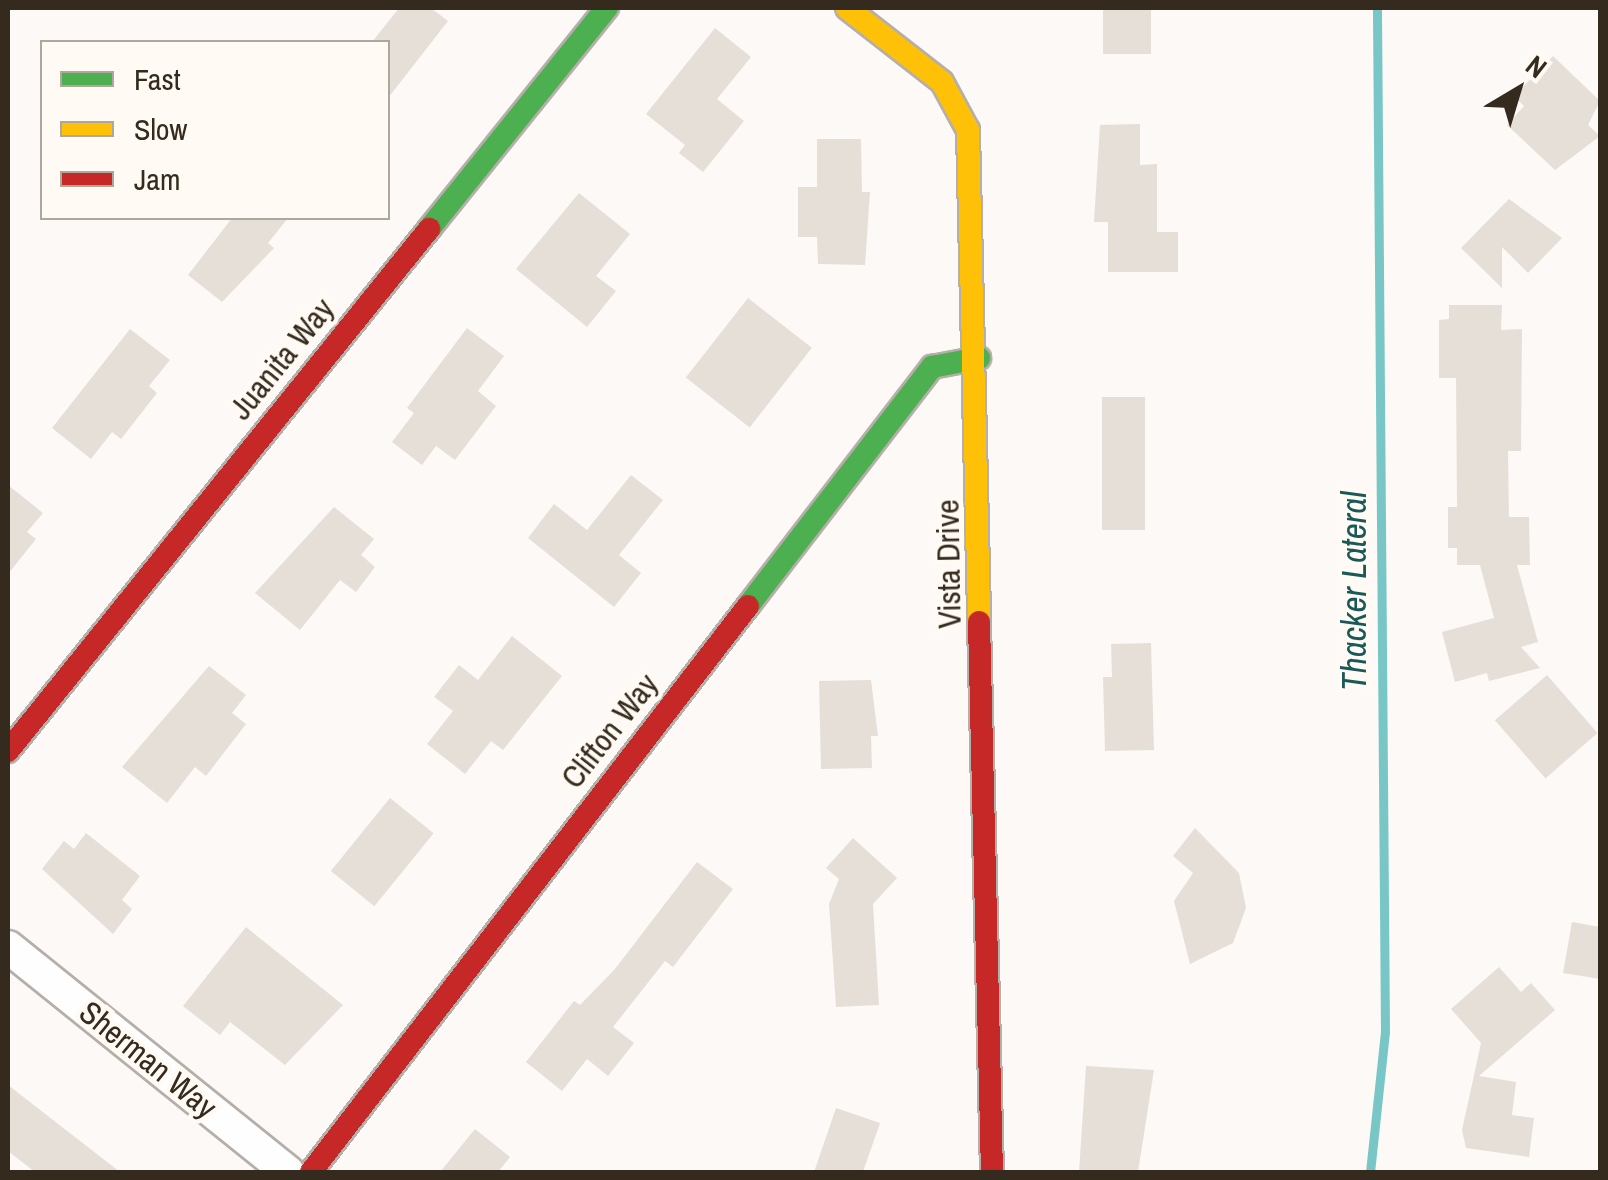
<!DOCTYPE html>
<html>
<head>
<meta charset="utf-8">
<style>
  body { margin:0 }
  #map { position:relative; width:1608px; height:1180px; overflow:hidden; background:#fcf9f6; font-family:"Archivo Narrow",sans-serif }
  div>[style] { position:absolute }
  [style*='--x'] { left:calc(var(--x)*1px); top:calc(var(--y)*1px); width:calc(var(--w)*1px); rotate:calc(var(--a)*1deg) }
  .stream>* { height:9px; margin:-4.5px; padding:0 4.5px; transform-origin:4.5px; border-radius:4.5px; background:#78c7c6 }
  .building>* { inset:0; background:#e6dfd8; transform-origin:0 0 }
  .roads { filter:drop-shadow(2px 0 #b5afa9) drop-shadow(-2px 0 #b5afa9) drop-shadow(0 2px #b5afa9) drop-shadow(0 -2px #b5afa9) }
  .street>* { height:32px; margin:-16px; padding:0 16px; transform-origin:16px; border-radius:16px; background:#fffefe }
  .fast>* { height:22px; margin:-11px; padding:0 11px; transform-origin:11px; border-radius:11px; background:#4caf50 }
  .slow>* { height:22px; margin:-11px; padding:0 11px; transform-origin:11px; border-radius:11px; background:#ffc107 }
  .jam>* { height:22px; margin:-11px; padding:0 11px; transform-origin:11px; border-radius:11px; background:#c62828 }
  span { translate:-50% -50%; white-space:nowrap; text-align:center; line-height:1.15; -webkit-text-stroke:9px #fffaf3; paint-order:stroke }
  .street-label { font-size:32px; color:#342a1e }
  .water-label { font-size:35px; color:#1a5959; font-style:italic }
  .frame { position:absolute; inset:0; border:10px solid #342a1e; pointer-events:none }
  .legend { position:absolute; left:40px; top:40px; width:350px; height:180px; box-sizing:border-box; background:#fffaf3; border:2px solid #aea79e; margin:0; padding:12px 18px; list-style:none; font-size:30px; color:#342a1e }
  .legend li { display:flex; align-items:center; gap:20px; height:50px }
  .legend b { width:50px; border:2px solid #aea79e }
  .north { position:absolute; left:1468px; top:40px; width:100px; height:100px; -webkit-text-stroke:8px #fffaf3; paint-order:stroke; rotate:38deg; font-size:28px; font-weight:700; line-height:40px; text-align:center; color:#342a1e }
  .north::after { content:''; display:block; margin:auto; width:35px; height:45px; background:#342a1e; clip-path:polygon(50% 0,100% 100%,50% 72%,0 100%) }
</style>
</head>
<body>
<div id="map">
  <div class="stream">
    <i style="--x:1370;--y:1172;--w:141;--a:-83.9"></i>
    <i style="--x:1385;--y:1032;--w:1024;--a:-90.45"></i>
  </div>
  <div class="building">
    <i style="clip-path:polygon(399px 8px,431px 8px,448px 21px,388px 98px,388px 42px,372px 42px)"></i>
    <i style="left:1103px;top:8px;width:48px;height:46px"></i>
    <i style="clip-path:polygon(715px 28px,751px 57px,717px 99px,744px 121px,703px 172px,679px 153px,685px 145px,646px 114px)"></i>
    <i style="clip-path:polygon(1553px 56px,1600px 101px,1588px 125px,1600px 136px,1555px 170px,1507px 125px,1524px 106px,1514px 96px)"></i>
    <i style="clip-path:polygon(1140px 124px,1140px 165px,1157px 164px,1157px 232px,1178px 232px,1178px 272px,1108px 272px,1108px 222px,1094px 222px,1100px 125px)"></i>
    <i style="clip-path:polygon(817px 139px,861px 139px,862px 192px,870px 192px,865px 265px,818px 264px,817px 237px,798px 237px,798px 187px,817px 187px)"></i>
    <i style="clip-path:polygon(579px 193px,630px 234px,596px 276px,616px 291px,587px 327px,516px 269px)"></i>
    <i style="clip-path:polygon(1509px 199px,1562px 238px,1528px 273px,1502px 247px,1502px 288px,1461px 248px)"></i>
    <i style="clip-path:polygon(232px 218px,288px 218px,268px 243px,274px 248px,222px 302px,188px 275px)"></i>
    <i style="left:748px;top:298px;width:81px;height:101px;rotate:38deg"></i>
    <i style="clip-path:polygon(1449px 305px,1502px 305px,1501px 330px,1522px 329px,1521px 451px,1508px 451px,1509px 517px,1529px 517px,1530px 565px,1517px 565px,1538px 642px,1521px 647px,1540px 668px,1489px 681px,1487px 673px,1455px 682px,1442px 632px,1494px 618px,1480px 565px,1457px 565px,1457px 548px,1448px 548px,1448px 507px,1457px 507px,1456px 378px,1439px 378px,1439px 320px,1449px 319px)"></i>
    <i style="clip-path:polygon(467px 328px,504px 356px,478px 391px,496px 406px,455px 460px,436px 446px,422px 465px,392px 442px,414px 413px,407px 408px)"></i>
    <i style="clip-path:polygon(130px 329px,170px 360px,149px 386px,157px 393px,121px 439px,112px 432px,91px 459px,52px 428px)"></i>
    <i style="left:1145px;top:397px;width:133px;height:43px;rotate:90deg"></i>
    <i style="clip-path:polygon(631px 475px,663px 500px,619px 555px,641px 573px,614px 607px,528px 538px,554px 504px,587px 530px)"></i>
    <i style="clip-path:polygon(8px 485px,43px 513px,27px 532px,36px 539px,8px 574px)"></i>
    <i style="clip-path:polygon(334px 507px,374px 539px,361px 555px,375px 567px,356px 592px,340px 580px,300px 630px,255px 593px)"></i>
    <i style="clip-path:polygon(512px 636px,562px 676px,503px 750px,491px 741px,465px 774px,427px 744px,453px 711px,434px 697px,459px 665px,478px 680px)"></i>
    <i style="clip-path:polygon(1151px 643px,1154px 750px,1105px 751px,1103px 677px,1112px 677px,1111px 644px)"></i>
    <i style="clip-path:polygon(209px 666px,246px 695px,232px 713px,246px 724px,206px 776px,195px 767px,167px 803px,122px 767px)"></i>
    <i style="left:1547px;top:675px;width:77px;height:69px;rotate:49deg"></i>
    <i style="clip-path:polygon(871px 680px,878px 736px,871px 736px,872px 768px,821px 769px,819px 681px)"></i>
    <i style="left:390px;top:798px;width:56px;height:94px;rotate:39deg"></i>
    <i style="clip-path:polygon(1195px 828px,1239px 873px,1246px 908px,1233px 943px,1190px 964px,1174px 901px,1193px 873px,1173px 856px)"></i>
    <i style="clip-path:polygon(86px 833px,140px 876px,122px 900px,132px 909px,113px 934px,42px 869px,64px 841px,74px 849px)"></i>
    <i style="clip-path:polygon(853px 838px,897px 878px,873px 904px,879px 1005px,836px 1007px,829px 904px,839px 879px,826px 868px)"></i>
    <i style="clip-path:polygon(697px 862px,733px 889px,673px 967px,665px 961px,613px 1027px,634px 1043px,608px 1076px,587px 1059px,562px 1091px,526px 1062px,574px 1001px,580px 1005px,615px 969px)"></i>
    <i style="clip-path:polygon(1572px 922px,1600px 927px,1600px 979px,1563px 973px)"></i>
    <i style="clip-path:polygon(246px 927px,343px 1005px,285px 1065px,230px 1022px,220px 1035px,183px 1006px)"></i>
    <i style="clip-path:polygon(1499px 967px,1521px 992px,1531px 983px,1555px 1010px,1479px 1076px,1516px 1082px,1512px 1115px,1534px 1118px,1529px 1157px,1466px 1148px,1462px 1130px,1481px 1043px,1451px 1009px)"></i>
    <i style="clip-path:polygon(1086px 1066px,1154px 1070px,1138px 1172px,1079px 1172px)"></i>
    <i style="clip-path:polygon(8px 1085px,120px 1172px,35px 1172px,8px 1151px)"></i>
    <i style="clip-path:polygon(836px 1108px,880px 1123px,863px 1172px,814px 1172px)"></i>
    <i style="clip-path:polygon(475px 1129px,510px 1157px,498px 1172px,440px 1172px)"></i>
  </div>
  <div class="roads">
    <div class="street">
      <i style="--x:8;--y:947;--w:359;--a:38.8"></i>
    </div>
    <div class="fast">
      <i style="--x:429;--y:229;--w:284;--a:-51.2"></i>
      <i style="--x:748;--y:606;--w:302;--a:-52.4"></i>
      <i style="--x:932;--y:367;--w:48;--a:-10.8"></i>
    </div>
    <div class="slow">
      <i style="--x:847;--y:8;--w:120;--a:37.9"></i>
      <i style="--x:942;--y:82;--w:55;--a:61.6"></i>
      <i style="--x:968;--y:130;--w:492;--a:88.7"></i>
    </div>
    <div class="jam">
      <i style="--x:979;--y:622;--w:550;--a:88.65"></i>
      <i style="--x:8;--y:751;--w:671;--a:-51.11"></i>
      <i style="--x:311;--y:1172;--w:715;--a:-52.33"></i>
    </div>
  </div>
  <div class="street-label">
    <span style="left:282px;top:359px;rotate:-51deg">Juanita Way</span>
    <span style="left:949px;top:564px;rotate:-91deg">Vista Drive</span>
    <span style="left:610px;top:731px;rotate:-52deg">Clifton Way</span>
    <span style="left:148px;top:1060px;rotate:39deg">Sherman Way</span>
  </div>
  <div class="water-label">
    <span style="left:1354px;top:591px;rotate:-90deg">Thacker Lateral</span>
  </div>
  <div class="frame"></div>
  <ul class="legend">
  <li><b style="height:12px;background:#4caf50"></b>Fast</li>
  <li><b style="height:12px;background:#ffc107"></b>Slow</li>
  <li><b style="height:12px;background:#c62828"></b>Jam</li>
  </ul>
  <div class="north">N</div>
</div>
</body>
</html>
